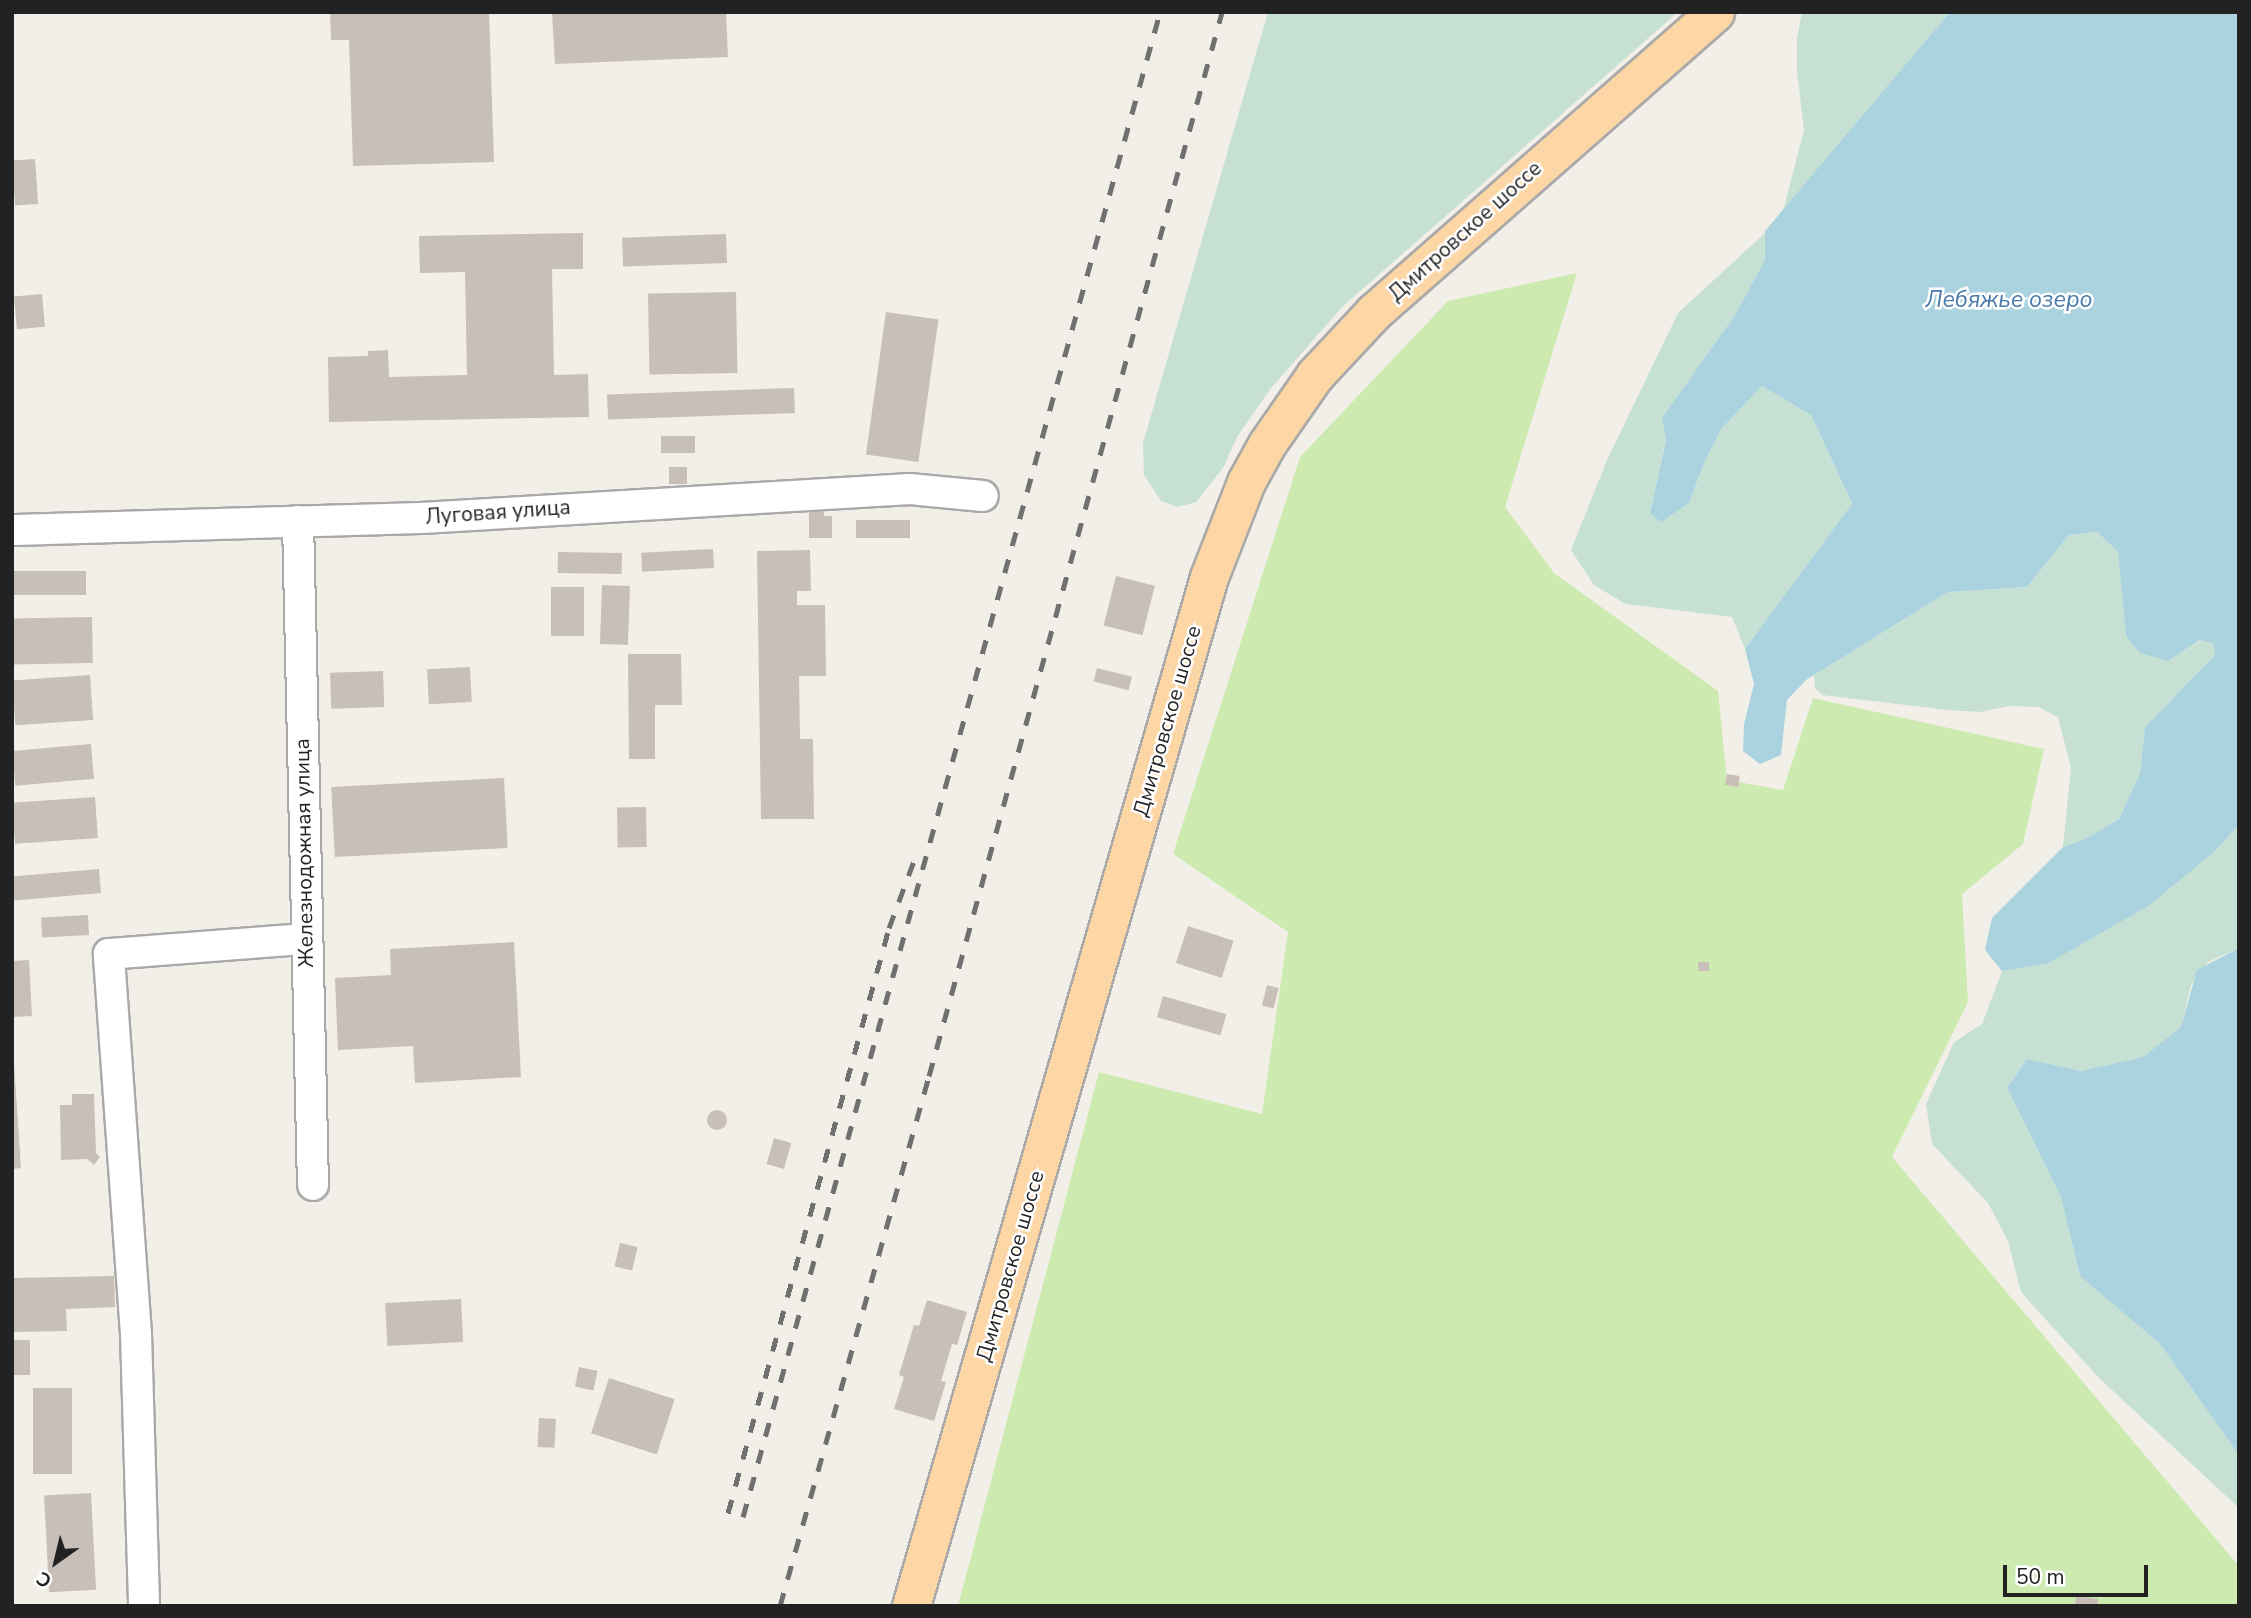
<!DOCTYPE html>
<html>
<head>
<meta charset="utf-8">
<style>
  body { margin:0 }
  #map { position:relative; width:2251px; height:1618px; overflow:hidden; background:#f2efe9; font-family:"Nunito Sans",sans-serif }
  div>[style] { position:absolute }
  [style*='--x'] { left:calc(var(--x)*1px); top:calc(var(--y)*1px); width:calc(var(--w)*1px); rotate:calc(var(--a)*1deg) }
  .grass>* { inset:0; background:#cdebb0 }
  .wetland>* { inset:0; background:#c6e0d4 }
  .water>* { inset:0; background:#aad3df }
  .building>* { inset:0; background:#c7bfb8; transform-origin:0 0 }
  .round { border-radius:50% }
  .roads { filter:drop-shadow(2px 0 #a9a9a9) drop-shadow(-2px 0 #a9a9a9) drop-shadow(0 2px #a9a9a9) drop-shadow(0 -2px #a9a9a9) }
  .minor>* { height:30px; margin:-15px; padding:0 15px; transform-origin:15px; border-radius:15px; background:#fff }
  .major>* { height:37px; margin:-18.5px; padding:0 18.5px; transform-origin:18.5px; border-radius:18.5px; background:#fcd6a4 }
  .rail>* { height:5px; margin-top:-2.5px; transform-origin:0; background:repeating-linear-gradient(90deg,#707070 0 14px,transparent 0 28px) }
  span { translate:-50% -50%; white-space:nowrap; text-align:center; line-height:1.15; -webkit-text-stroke:5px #fff; paint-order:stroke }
  .street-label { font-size:21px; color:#222 }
  .water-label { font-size:23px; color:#4a7aab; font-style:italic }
  .frame { position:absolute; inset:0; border:14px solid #222; pointer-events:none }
  .north { position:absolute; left:21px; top:1527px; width:70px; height:70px; -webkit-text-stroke:5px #fff; paint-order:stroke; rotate:214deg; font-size:19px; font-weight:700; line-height:28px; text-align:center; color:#222 }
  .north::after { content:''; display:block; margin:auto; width:24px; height:32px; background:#222; clip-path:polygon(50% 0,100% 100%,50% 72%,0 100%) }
  .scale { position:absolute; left:2003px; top:1565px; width:145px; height:32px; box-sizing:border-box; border:4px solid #222; border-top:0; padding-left:9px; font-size:21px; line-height:24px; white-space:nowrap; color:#222; -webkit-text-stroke:5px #fff; paint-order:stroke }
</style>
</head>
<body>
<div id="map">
  <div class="grass">
    <i style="clip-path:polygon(1577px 273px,1505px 507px,1554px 573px,1718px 691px,1727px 780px,1783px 790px,1813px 698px,2044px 749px,2023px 844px,1962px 894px,1968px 1002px,1892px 1157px,2239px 1566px,2239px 1606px,958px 1606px,1099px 1072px,1262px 1114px,1288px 932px,1173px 854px,1300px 457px,1448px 301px)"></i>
  </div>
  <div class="wetland">
    <i style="clip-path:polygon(1268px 12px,1678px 12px,1342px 307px,1271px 388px,1237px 437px,1223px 468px,1196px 502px,1178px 507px,1161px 501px,1144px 475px,1143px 443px)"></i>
    <i style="clip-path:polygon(1802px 12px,1950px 12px,1783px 211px,1804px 130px,1797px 72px,1797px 38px)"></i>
    <i style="clip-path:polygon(1765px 233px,1765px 260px,1735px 315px,1662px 418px,1666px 439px,1650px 513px,1689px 503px,1704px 463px,1722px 428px,1762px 386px,1811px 415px,1852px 505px,1745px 649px,1732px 617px,1626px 604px,1594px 585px,1571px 550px,1607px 460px,1678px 313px)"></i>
    <i style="clip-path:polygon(2097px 532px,2118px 552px,2126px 636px,2168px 661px,2201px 640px,2213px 643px,2215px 655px,2145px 727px,2140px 773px,2119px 819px,2087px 838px,2063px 847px,2071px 768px,2058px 717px,2038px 707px,2009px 706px,1980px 712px,1948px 710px,1822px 695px,1815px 688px,1814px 675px,1948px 592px,2027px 587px,2069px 535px)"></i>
    <i style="clip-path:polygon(2239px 825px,2239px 948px,2208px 962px,2191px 985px,2181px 1027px,2143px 1057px,2081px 1071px,2027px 1059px,2007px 1088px,2061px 1197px,2080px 1276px,2160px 1344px,2239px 1455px,2239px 1508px,2099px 1378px,2021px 1292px,2008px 1241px,1988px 1203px,1932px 1144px,1926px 1104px,1954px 1042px,1982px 1024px,2002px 971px,2047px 964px,2213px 853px)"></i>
  </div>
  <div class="water">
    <i style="clip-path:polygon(1950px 12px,2239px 12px,2239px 825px,2213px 853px,2148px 906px,2047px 964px,2002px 971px,1985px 950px,1992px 918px,2063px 847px,2087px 838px,2119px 819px,2140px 773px,2145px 727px,2215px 655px,2213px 643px,2200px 640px,2168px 661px,2140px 653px,2126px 636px,2118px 552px,2097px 532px,2069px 535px,2027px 587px,1948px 592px,1806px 680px,1787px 700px,1781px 755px,1760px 764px,1743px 751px,1744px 724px,1754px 684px,1745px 649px,1852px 504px,1811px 415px,1762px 386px,1722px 428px,1704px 463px,1689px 503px,1661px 522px,1650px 513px,1666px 440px,1662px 418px,1735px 315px,1765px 260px,1765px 231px)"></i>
    <i style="clip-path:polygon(2239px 948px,2239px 1455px,2160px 1344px,2080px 1276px,2061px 1197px,2007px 1088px,2027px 1059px,2081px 1071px,2143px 1057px,2181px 1027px,2197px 970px)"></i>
  </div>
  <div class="building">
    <i style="clip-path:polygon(330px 12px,489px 12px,494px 162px,353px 166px,349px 40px,331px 40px)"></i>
    <i style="clip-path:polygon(552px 12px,726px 12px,728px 57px,555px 64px)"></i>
    <i style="left:35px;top:159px;width:45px;height:23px;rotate:86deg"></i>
    <i style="clip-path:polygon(583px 233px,583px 269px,552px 269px,554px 375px,588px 374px,589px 417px,329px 422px,328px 357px,368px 356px,368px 351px,388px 350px,389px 377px,467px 375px,465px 272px,420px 273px,419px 236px)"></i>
    <i style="left:726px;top:234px;width:29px;height:104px;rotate:88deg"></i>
    <i style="left:736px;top:292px;width:81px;height:88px;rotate:89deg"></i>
    <i style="left:42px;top:294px;width:33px;height:28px;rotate:85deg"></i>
    <i style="left:886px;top:312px;width:53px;height:144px;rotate:8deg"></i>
    <i style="left:794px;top:388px;width:25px;height:187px;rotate:88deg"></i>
    <i style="left:661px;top:436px;width:34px;height:17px"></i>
    <i style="left:669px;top:467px;width:18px;height:17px"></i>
    <i style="clip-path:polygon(809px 512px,824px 512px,824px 516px,832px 516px,832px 538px,809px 538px)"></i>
    <i style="left:910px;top:520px;width:18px;height:54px;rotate:90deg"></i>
    <i style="left:713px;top:549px;width:19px;height:72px;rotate:87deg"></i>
    <i style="clip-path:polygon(810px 550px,811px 591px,797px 591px,797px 605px,825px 605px,826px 676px,799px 676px,800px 739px,813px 739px,814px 819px,761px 819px,757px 551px)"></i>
    <i style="left:558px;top:552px;width:64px;height:21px;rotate:1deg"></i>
    <i style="left:86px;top:571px;width:24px;height:74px;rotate:90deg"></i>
    <i style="left:1116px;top:576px;width:40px;height:51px;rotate:14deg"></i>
    <i style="left:602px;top:585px;width:28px;height:59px;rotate:2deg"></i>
    <i style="left:551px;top:587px;width:33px;height:49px"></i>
    <i style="left:92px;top:617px;width:46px;height:80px;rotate:89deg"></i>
    <i style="clip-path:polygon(628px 654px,681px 654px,682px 705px,655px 705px,655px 759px,629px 759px)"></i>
    <i style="left:470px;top:667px;width:35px;height:43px;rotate:87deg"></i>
    <i style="left:1097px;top:668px;width:36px;height:14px;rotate:14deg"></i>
    <i style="left:383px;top:671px;width:36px;height:53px;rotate:88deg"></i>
    <i style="left:90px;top:675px;width:45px;height:78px;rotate:86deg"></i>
    <i style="left:91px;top:744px;width:35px;height:79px;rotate:85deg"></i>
    <i style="left:1727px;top:774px;width:13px;height:11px;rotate:9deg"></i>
    <i style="left:504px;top:778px;width:70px;height:173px;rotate:87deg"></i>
    <i style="left:95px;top:797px;width:41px;height:83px;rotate:86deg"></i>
    <i style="left:646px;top:807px;width:40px;height:29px;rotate:89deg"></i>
    <i style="left:99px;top:869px;width:24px;height:87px;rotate:85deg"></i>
    <i style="left:88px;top:915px;width:20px;height:47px;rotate:87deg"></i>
    <i style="left:1188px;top:926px;width:48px;height:39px;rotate:18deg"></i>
    <i style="clip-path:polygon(514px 942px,521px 1077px,415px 1083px,413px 1046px,338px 1050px,335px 978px,391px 975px,390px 949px)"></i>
    <i style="clip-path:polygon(29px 960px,32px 1016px,12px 1017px,12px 961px)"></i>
    <i style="left:1698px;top:962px;width:11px;height:9px"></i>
    <i style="left:1267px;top:985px;width:12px;height:21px;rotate:14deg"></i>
    <i style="left:1163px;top:996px;width:66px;height:22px;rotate:16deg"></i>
    <i style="clip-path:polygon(14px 1063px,21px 1168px,12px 1169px,12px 1064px)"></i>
    <i style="clip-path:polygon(72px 1094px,94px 1094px,96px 1153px,100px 1157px,94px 1165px,87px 1159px,61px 1160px,60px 1105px,72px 1105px)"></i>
    <i class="round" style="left:707px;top:1110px;width:20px;height:20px"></i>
    <i style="left:774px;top:1138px;width:18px;height:27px;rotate:16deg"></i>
    <i style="left:620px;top:1243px;width:18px;height:24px;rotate:13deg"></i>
    <i style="clip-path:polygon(114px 1276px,115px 1307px,66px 1309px,67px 1331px,12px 1332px,12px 1278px)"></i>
    <i style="left:461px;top:1299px;width:43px;height:76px;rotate:87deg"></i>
    <i style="clip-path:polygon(927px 1300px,967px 1312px,957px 1345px,952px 1344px,941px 1381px,946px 1382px,934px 1421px,894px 1409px,904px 1377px,899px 1375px,914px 1325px,919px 1326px)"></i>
    <i style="left:30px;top:1340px;width:35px;height:18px;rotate:90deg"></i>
    <i style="left:579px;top:1367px;width:19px;height:20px;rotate:12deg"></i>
    <i style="left:609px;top:1378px;width:69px;height:58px;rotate:18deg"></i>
    <i style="left:33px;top:1388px;width:39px;height:86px"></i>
    <i style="left:539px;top:1418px;width:17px;height:29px;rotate:3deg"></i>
    <i style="left:91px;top:1493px;width:97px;height:47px;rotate:87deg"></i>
    <i style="clip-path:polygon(2076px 1596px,2098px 1599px,2097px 1606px,2075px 1606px)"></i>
  </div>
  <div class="roads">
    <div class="minor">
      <i style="--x:298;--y:521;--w:664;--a:88.71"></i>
      <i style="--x:12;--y:530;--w:410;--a:-1.7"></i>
      <i style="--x:422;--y:518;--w:489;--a:-3.4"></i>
      <i style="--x:910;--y:489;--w:73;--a:5.5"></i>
      <i style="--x:144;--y:1603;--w:269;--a:-91.7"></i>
      <i style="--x:136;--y:1334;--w:381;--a:-94.1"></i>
      <i style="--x:109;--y:954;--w:198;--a:-4.4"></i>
    </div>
    <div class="major">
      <i style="--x:911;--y:1606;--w:1071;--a:-73.85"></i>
      <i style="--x:1209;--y:577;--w:102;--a:-68.7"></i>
      <i style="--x:1246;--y:482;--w:43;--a:-61.1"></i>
      <i style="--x:1267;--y:444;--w:84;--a:-55.2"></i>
      <i style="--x:1315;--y:375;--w:86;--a:-46.9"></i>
      <i style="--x:1374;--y:312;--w:454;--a:-41.3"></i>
    </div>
  </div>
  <div class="rail">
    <i style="--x:728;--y:1513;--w:607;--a:-74.61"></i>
    <i style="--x:889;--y:928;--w:75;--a:-69.6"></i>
    <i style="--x:743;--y:1517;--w:1562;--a:-74.51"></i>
    <i style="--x:780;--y:1606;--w:551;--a:-74.3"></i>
    <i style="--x:929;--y:1076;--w:1104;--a:-74.6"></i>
  </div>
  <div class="street-label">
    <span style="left:1465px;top:231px;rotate:-42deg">Дмитровское шоссе</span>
    <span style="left:498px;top:512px;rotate:-4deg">Луговая улица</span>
    <span style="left:1167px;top:721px;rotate:-74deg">Дмитровское шоссе</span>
    <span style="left:304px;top:853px;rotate:-91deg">Железнодожная улица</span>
    <span style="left:1010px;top:1266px;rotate:-74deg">Дмитровское шоссе</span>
  </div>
  <div class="water-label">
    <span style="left:2009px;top:300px">Лебяжье озеро</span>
  </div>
  <div class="frame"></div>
  <div class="north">С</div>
  <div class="scale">50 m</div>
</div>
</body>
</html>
